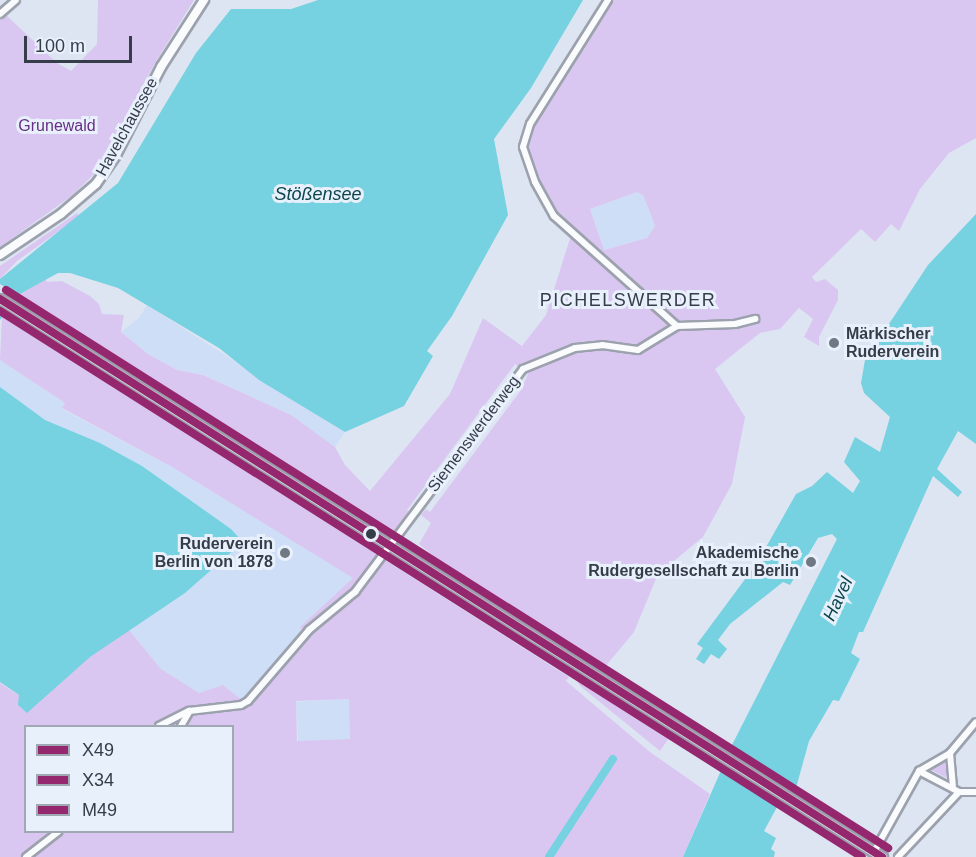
<!DOCTYPE html>
<html>
<head>
<meta charset="utf-8">
<style>
  body { margin:0 }
  #map { position:relative; width:976px; height:857px; overflow:hidden; background:#dde5f2; font-family:Arial,sans-serif }
  div>[style] { position:absolute }
  [style*='--x'] { left:calc(var(--x)*1px); top:calc(var(--y)*1px); width:calc(var(--w)*1px); rotate:calc(var(--a)*1deg) }
  .built>* { inset:0; background:#cedef7; transform-origin:0 0 }
  .green>* { inset:0; background:#dac7f1 }
  .water>* { inset:0; background:#76d1e0 }
  .pier>* { inset:0; background:#dde5f2; transform-origin:0 0 }
  .canal>* { height:8px; margin:-4px; padding:0 4px; transform-origin:4px; border-radius:4px; background:#76d1e0 }
  .roads { filter:drop-shadow(2px 0 #9ca2ad) drop-shadow(-2px 0 #9ca2ad) drop-shadow(0 2px #9ca2ad) drop-shadow(0 -2px #9ca2ad) }
  .street>* { height:6px; margin:-3px; padding:0 3px; transform-origin:3px; border-radius:3px; background:#fafbfd }
  .secondary>* { height:8px; margin:-4px; padding:0 4px; transform-origin:4px; border-radius:4px; background:#fafbfd }
  .primary>* { height:9px; margin:-4.5px; padding:0 4.5px; transform-origin:4.5px; border-radius:4.5px; background:#e6edf1 }
  .bus-1>* { height:8px; margin:-4px; padding:0 4px; transform-origin:4px; border-radius:4px; background:#95276e }
  .bus-2>* { height:8px; margin:-4px; padding:0 4px; transform-origin:4px; border-radius:4px; background:#95276e }
  .bus-3>* { height:8px; margin:-4px; padding:0 4px; transform-origin:4px; border-radius:4px; background:#95276e }
  .dots>* { width:16px; height:16px; translate:-50% -50%; box-sizing:border-box; border:3px solid #e8f0fc; border-radius:50% }
  span { translate:-50% -50%; white-space:nowrap; text-align:center; line-height:1.15; -webkit-text-stroke:6px #e8f0fc; paint-order:stroke }
  .park-label { font-size:16px; color:#662f83 }
  .street-label { font-size:16px; color:#353d48 }
  .poi-label { font-size:16px; color:#353d48; font-weight:700 }
  .left { translate:0 -50%; text-align:left }
  .right { translate:-100% -50%; text-align:right }
  .water-label { font-size:18px; color:#0c464c; font-style:italic }
  .neighbourhood-label { font-size:18px; color:#353d48; letter-spacing:1.5px }
  .legend { position:absolute; left:24px; top:725px; width:210px; height:108px; box-sizing:border-box; background:#e8f0fc; border:2px solid #a0a8b4; margin:0; padding:8px 10px; list-style:none; font-size:18px; color:#353d48 }
  .legend li { display:flex; align-items:center; gap:12px; height:30px }
  .legend b { width:30px; border:2px solid #a0a8b4 }
  .scale { position:absolute; left:24px; top:36px; width:108px; height:27px; box-sizing:border-box; border:3px solid #353d48; border-top:0; padding-left:8px; font-size:18px; line-height:21px; white-space:nowrap; color:#353d48; -webkit-text-stroke:4px #e8f0fc; paint-order:stroke }
</style>
</head>
<body>
<div id="map">
  <div class="built">
    <i style="clip-path:polygon(637px 192px,643px 195px,651px 215px,655px 226px,647px 238px,604px 250px,590px 209px)"></i>
    <i style="clip-path:polygon(147px 305px,345px 432px,335px 447px,291px 416px,204px 375px,177px 370px,148px 354px,121px 332px,139px 318px)"></i>
    <i style="clip-path:polygon(0 360px,65px 403px,62px 409px,174px 468px,354px 578px,299px 628px,309px 630px,243px 701px,223px 685px,199px 693px,161px 669px,129px 630px,185px 593px,243px 542px,231px 529px,142px 466px,100px 443px,45px 420px,17px 402px,0 387px)"></i>
    <i style="left:349px;top:699px;width:40px;height:53px;rotate:87deg"></i>
  </div>
  <div class="green">
    <i style="clip-path:polygon(98px 0,194px 0,155px 63px,97px 171px,73px 195px,0 247px,0 20px,6px 15px,57px 63px,71px 71px,97px 44px)"></i>
    <i style="clip-path:polygon(evenodd,602px 0,976px 0,976px 138px,949px 153px,920px 189px,899px 231px,891px 224px,875px 242px,861px 229px,812px 277px,816px 282px,825px 279px,838px 290px,838px 300px,819px 337px,819px 346px,804px 337px,813px 319px,799px 308px,780px 329px,760px 333px,715px 369px,745px 417px,732px 484px,703px 537px,658px 574px,634px 632px,605px 667px,446px 566px,419px 544px,431px 523px,421px 515px,426px 509px,430px 512px,521px 390px,528px 374px,515px 364px,407px 510px,411px 514px,395px 534px,18px 295px,45px 279px,47px 282px,62px 281px,90px 296px,99px 304px,102px 314px,124px 315px,121px 332px,148px 354px,177px 370px,203px 375px,291px 415px,335px 447px,345px 465px,370px 491px,450px 394px,483px 318px,522px 346px,546px 315px,571px 235px,548px 215px,537px 193px,526px 167px,520px 137px,602px 0,637px 192px,643px 195px,651px 215px,655px 226px,647px 238px,604px 250px,590px 209px,637px 192px)"></i>
    <i style="clip-path:polygon(77px 213px,80px 216px,17px 261px,0 279px,0 266px)"></i>
    <i style="clip-path:polygon(evenodd,2px 316px,569px 677px,566px 681px,650px 752px,710px 794px,683px 857px,0 857px,0 683px,20px 696px,129px 630px,161px 669px,199px 693px,223px 685px,243px 701px,308px 630px,299px 628px,353px 578px,174px 468px,62px 408px,65px 403px,0 360px,2px 316px,349px 699px,350px 739px,297px 741px,296px 701px,349px 699px,2px 316px,26px 726px,232px 726px,232px 832px,26px 832px,26px 726px)"></i>
    <i style="clip-path:polygon(577px 681px,669px 738px,660px 751px,580px 686px)"></i>
    <i style="clip-path:polygon(944px 758px,950px 775px,947px 778px,929px 769px)"></i>
  </div>
  <div class="water">
    <i style="clip-path:polygon(318px 0,583px 0,531px 88px,494px 139px,508px 215px,452px 316px,427px 351px,433px 356px,404px 406px,345px 432px,259px 380px,219px 348px,118px 288px,70px 273px,58px 273px,18px 295px,0 320px,0 279px,118px 183px,196px 53px,231px 9px,291px 9px)"></i>
    <i style="clip-path:polygon(976px 214px,976px 444px,958px 431px,937px 469px,962px 492px,958px 497px,933px 476px,863px 632px,859px 632px,851px 653px,860px 659px,839px 701px,833px 700px,809px 741px,796px 788px,777px 807px,764px 831px,776px 838px,771px 849px,775px 852px,774px 857px,683px 857px,734px 741px,837px 539px,832px 534px,818px 538px,790px 585px,783px 582px,730px 624px,718px 640px,727px 649px,719px 659px,711px 654px,704px 664px,696px 659px,703px 648px,697px 644px,757px 563px,796px 494px,812px 486px,827px 472px,853px 493px,860px 481px,844px 462px,855px 437px,880px 452px,890px 417px,864px 393px,861px 383px,865px 360px,928px 265px)"></i>
    <i style="clip-path:polygon(0 387px,45px 420px,100px 443px,142px 466px,231px 529px,243px 542px,185px 593px,90px 657px,27px 713px,18px 705px,19px 695px,0 682px)"></i>
  </div>
  <div class="pier">
    <i style="clip-path:polygon(0 284px,21px 297px,5px 318px,0 315px)"></i>
    <i style="left:731px;top:748px;width:79px;height:25px;rotate:32deg"></i>
  </div>
  <div class="canal">
    <i style="--x:549;--y:857;--w:117;--a:-56.9"></i>
  </div>
  <div class="roads">
    <div class="street">
      <i style="--x:608;--y:0;--w:146;--a:122.2"></i>
      <i style="--x:530;--y:124;--w:24;--a:107"></i>
      <i style="--x:523;--y:147;--w:37;--a:71"></i>
      <i style="--x:535;--y:182;--w:39;--a:61"></i>
      <i style="--x:554;--y:216;--w:165;--a:41.8"></i>
      <i style="--x:0;--y:14;--w:21;--a:-41"></i>
      <i style="--x:159;--y:726;--w:34;--a:-27"></i>
      <i style="--x:189;--y:711;--w:52;--a:-6.6"></i>
      <i style="--x:241;--y:705;--w:8;--a:-30"></i>
      <i style="--x:248;--y:701;--w:94;--a:-49.3"></i>
      <i style="--x:309;--y:630;--w:60;--a:-39.6"></i>
      <i style="--x:355;--y:592;--w:279;--a:-53"></i>
      <i style="--x:523;--y:369;--w:56;--a:-22"></i>
      <i style="--x:575;--y:348;--w:27;--a:-6"></i>
      <i style="--x:602;--y:345;--w:36;--a:8"></i>
      <i style="--x:638;--y:350;--w:46;--a:-31.6"></i>
      <i style="--x:677;--y:326;--w:58;--a:-2"></i>
      <i style="--x:735;--y:324;--w:21;--a:-14"></i>
      <i style="--x:181;--y:726;--w:16;--a:-60"></i>
      <i style="--x:950;--y:753;--w:33;--a:85"></i>
      <i style="--x:919;--y:771;--w:45;--a:27.7"></i>
      <i style="--x:874;--y:852;--w:93;--a:-60.9"></i>
      <i style="--x:919;--y:771;--w:36;--a:-30"></i>
      <i style="--x:950;--y:753;--w:40;--a:-50"></i>
      <i style="--x:26;--y:857;--w:41;--a:-38"></i>
      <i style="--x:898;--y:857;--w:89;--a:-46.8"></i>
      <i style="--x:959;--y:792;--w:17;--a:0"></i>
    </div>
    <div class="secondary">
      <i style="--x:0;--y:255;--w:73;--a:-33.9"></i>
      <i style="--x:61;--y:214;--w:46;--a:-40.6"></i>
      <i style="--x:96;--y:184;--w:35;--a:-55"></i>
      <i style="--x:116;--y:155;--w:99;--a:-62.9"></i>
      <i style="--x:161;--y:67;--w:80;--a:-57.3"></i>
    </div>
    <div class="primary">
      <i style="--x:0;--y:299;--w:1044;--a:32.32"></i>
    </div>
  </div>
  <div class="bus-1">
    <i style="--x:0;--y:299;--w:1044;--a:32.32"></i>
  </div>
  <div class="bus-2">
    <i style="--x:0;--y:311;--w:1020;--a:32.35"></i>
  </div>
  <div class="bus-3">
    <i style="--x:6;--y:290;--w:1044;--a:32.32"></i>
  </div>
  <div class="dots">
    <i style="left:834px;top:343px;background:#707884"></i>
    <i style="left:371px;top:534px;background:#353d48"></i>
    <i style="left:285px;top:553px;background:#707884"></i>
    <i style="left:811px;top:562px;background:#707884"></i>
  </div>
  <div class="park-label">
    <span style="left:57px;top:126px">Grunewald</span>
  </div>
  <div class="street-label">
    <span style="left:127px;top:127px;rotate:-61deg">Havelchaussee</span>
    <span style="left:474px;top:434px;rotate:-53deg">Siemenswerderweg</span>
  </div>
  <div class="poi-label">
    <span class="left" style="left:846px;top:343px">Märkischer<br>Ruderverein</span>
    <span class="right" style="left:273px;top:553px">Ruderverein<br>Berlin von 1878</span>
    <span class="right" style="left:799px;top:562px">Akademische<br>Rudergesellschaft zu Berlin</span>
  </div>
  <div class="water-label">
    <span style="left:318px;top:194px">Stößensee</span>
    <span style="left:838px;top:599px;rotate:-65deg">Havel</span>
  </div>
  <div class="neighbourhood-label">
    <span style="left:628px;top:300px">PICHELSWERDER</span>
  </div>
  <ul class="legend">
  <li><b style="height:8px;background:#95276e"></b>X49</li>
  <li><b style="height:8px;background:#95276e"></b>X34</li>
  <li><b style="height:8px;background:#95276e"></b>M49</li>
  </ul>
  <div class="scale">100 m</div>
</div>
</body>
</html>
